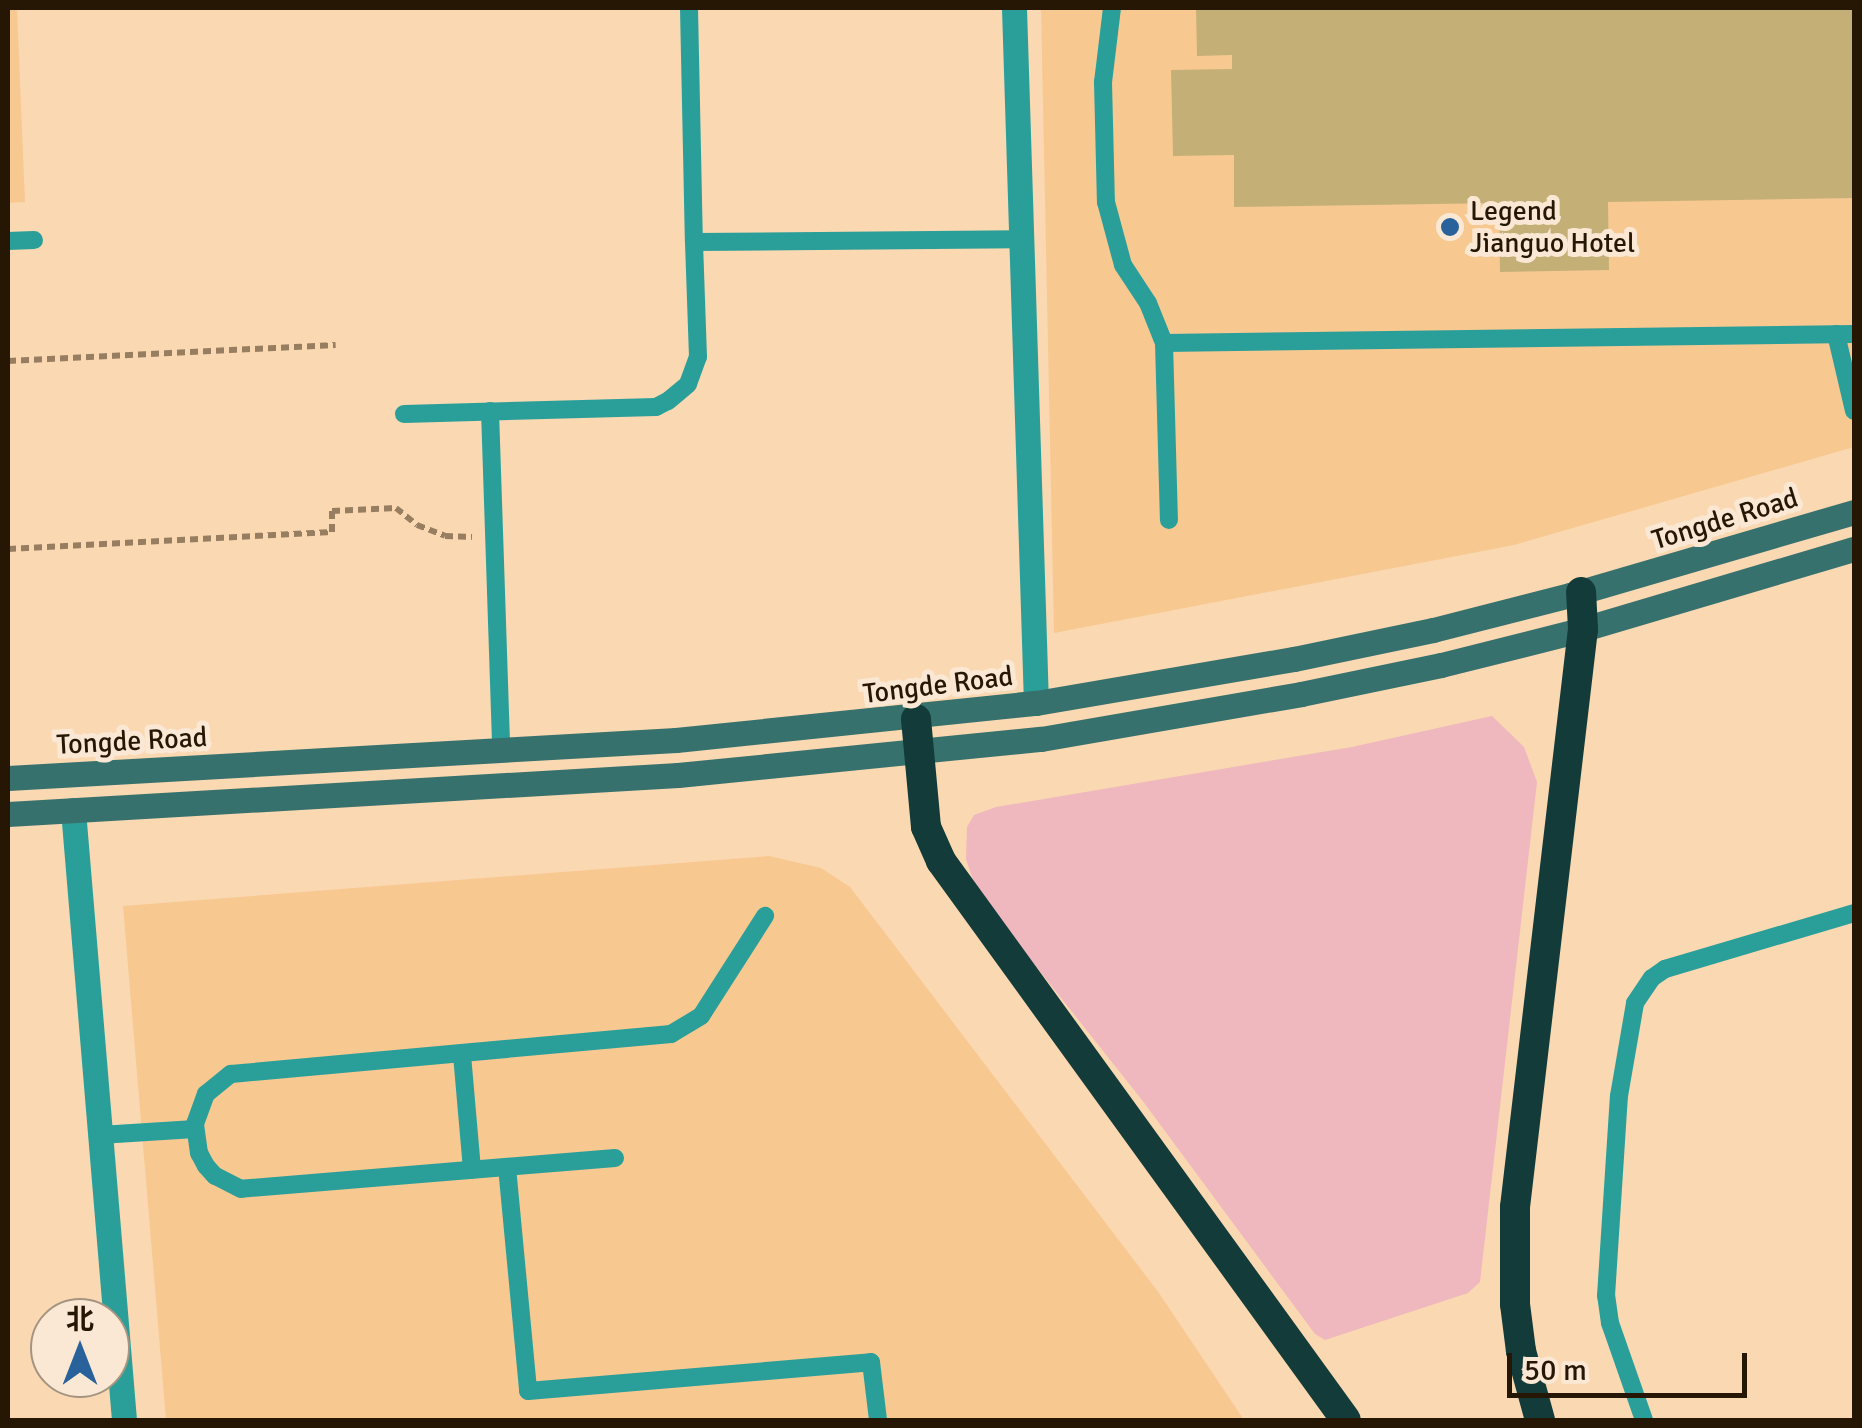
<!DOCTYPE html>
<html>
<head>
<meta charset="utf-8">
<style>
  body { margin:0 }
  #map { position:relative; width:1862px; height:1428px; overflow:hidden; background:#fad8b1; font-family:Signika,"Noto Sans SC",sans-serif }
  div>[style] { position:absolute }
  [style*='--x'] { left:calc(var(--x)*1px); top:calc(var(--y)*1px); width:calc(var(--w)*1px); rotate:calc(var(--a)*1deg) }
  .built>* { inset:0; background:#f8c891 }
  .green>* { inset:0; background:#efb7be }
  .building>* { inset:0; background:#c4b076 }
  .path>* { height:6px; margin-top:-3px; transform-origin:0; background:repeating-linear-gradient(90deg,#987e61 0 8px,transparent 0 13px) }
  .lane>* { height:18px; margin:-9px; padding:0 9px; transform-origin:9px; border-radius:9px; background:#2a9f9a }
  .street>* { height:25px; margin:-12.5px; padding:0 12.5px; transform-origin:12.5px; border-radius:12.5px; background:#2a9f9a }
  .secondary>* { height:25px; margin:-12.5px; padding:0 12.5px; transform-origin:12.5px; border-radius:12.5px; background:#37716d }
  .highway>* { height:30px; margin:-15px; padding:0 15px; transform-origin:15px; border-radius:15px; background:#133b39 }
  .dots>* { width:28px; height:28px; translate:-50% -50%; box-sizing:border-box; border:5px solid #fae8d5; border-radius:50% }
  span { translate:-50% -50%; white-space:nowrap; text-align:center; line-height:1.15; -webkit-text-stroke:10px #fae8d5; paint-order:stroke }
  .poi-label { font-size:28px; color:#261704 }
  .left { translate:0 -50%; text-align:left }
  .street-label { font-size:28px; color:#261704 }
  .frame { position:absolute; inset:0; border:10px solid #261704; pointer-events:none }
  .north { position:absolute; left:30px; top:1298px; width:100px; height:100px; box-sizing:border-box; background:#fae8d5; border:2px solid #a59481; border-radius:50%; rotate:0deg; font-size:28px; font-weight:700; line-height:40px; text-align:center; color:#261704 }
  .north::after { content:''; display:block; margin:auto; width:35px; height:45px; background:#29629a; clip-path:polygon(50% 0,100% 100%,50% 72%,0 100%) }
  .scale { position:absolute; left:1507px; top:1353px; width:240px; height:45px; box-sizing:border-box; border:5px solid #261704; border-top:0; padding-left:12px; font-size:30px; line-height:35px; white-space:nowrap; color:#261704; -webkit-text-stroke:8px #fae8d5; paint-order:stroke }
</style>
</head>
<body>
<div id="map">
  <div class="built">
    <i style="clip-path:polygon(8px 8px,17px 8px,25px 202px,8px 203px)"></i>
    <i style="clip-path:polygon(1041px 8px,1854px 8px,1854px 447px,1514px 545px,1054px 633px)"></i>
    <i style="clip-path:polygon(769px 856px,821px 868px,850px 887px,1159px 1293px,1244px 1420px,166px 1420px,123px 906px)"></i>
  </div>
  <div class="green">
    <i style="clip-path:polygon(1492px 716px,1524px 747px,1537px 782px,1480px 1282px,1468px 1293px,1325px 1340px,1315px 1334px,1142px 1100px,977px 892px,966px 859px,967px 827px,974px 815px,996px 807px,1352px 747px)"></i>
  </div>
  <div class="building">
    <i style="clip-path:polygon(1196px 8px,1854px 8px,1854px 198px,1608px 202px,1609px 270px,1500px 272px,1499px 203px,1234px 207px,1234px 155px,1173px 156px,1171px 70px,1232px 69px,1232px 55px,1197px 56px)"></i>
  </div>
  <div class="path">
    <i style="--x:8;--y:361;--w:328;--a:-2.8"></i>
    <i style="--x:8;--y:549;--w:324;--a:-3"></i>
    <i style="--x:332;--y:532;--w:21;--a:-90"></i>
    <i style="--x:332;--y:511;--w:64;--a:-2.7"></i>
    <i style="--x:396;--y:508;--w:27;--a:39"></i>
    <i style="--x:417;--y:525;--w:30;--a:21"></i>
    <i style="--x:445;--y:536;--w:27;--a:2"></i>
  </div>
  <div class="lane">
    <i style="--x:689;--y:8;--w:234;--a:88.8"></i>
    <i style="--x:694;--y:242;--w:327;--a:-0.5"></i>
    <i style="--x:1112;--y:8;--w:75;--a:96.9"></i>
    <i style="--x:1103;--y:82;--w:120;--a:88.6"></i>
    <i style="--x:1106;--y:202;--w:65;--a:74.9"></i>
    <i style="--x:1123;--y:265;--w:45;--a:56.7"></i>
    <i style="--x:1148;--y:303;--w:43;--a:68.2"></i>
    <i style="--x:1164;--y:343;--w:177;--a:88.4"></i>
    <i style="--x:8;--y:241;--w:26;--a:-2"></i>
    <i style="--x:1836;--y:334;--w:79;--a:76.8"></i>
    <i style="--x:1164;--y:343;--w:690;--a:-0.75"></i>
    <i style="--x:490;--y:411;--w:339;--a:88.1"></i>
    <i style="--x:404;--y:414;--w:252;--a:-1.6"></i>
    <i style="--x:656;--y:407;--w:13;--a:-27"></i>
    <i style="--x:668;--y:401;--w:26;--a:-40"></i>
    <i style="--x:688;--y:384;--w:29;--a:-70"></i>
    <i style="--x:698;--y:357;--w:115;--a:-92"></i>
    <i style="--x:462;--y:1055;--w:115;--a:85"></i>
    <i style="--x:100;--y:1135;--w:95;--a:-3.6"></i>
    <i style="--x:615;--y:1158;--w:375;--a:175.3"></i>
    <i style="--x:241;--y:1189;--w:29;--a:-153"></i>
    <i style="--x:215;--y:1176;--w:13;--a:-132"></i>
    <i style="--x:206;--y:1166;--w:15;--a:-118"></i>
    <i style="--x:199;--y:1153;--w:29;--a:-98"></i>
    <i style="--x:195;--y:1124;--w:32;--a:-70"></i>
    <i style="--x:206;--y:1094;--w:32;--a:-39"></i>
    <i style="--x:231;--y:1074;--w:442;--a:-5.2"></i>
    <i style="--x:671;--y:1034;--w:35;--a:-31"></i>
    <i style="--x:701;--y:1016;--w:119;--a:-57.4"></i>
    <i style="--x:507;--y:1167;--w:225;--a:84.6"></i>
    <i style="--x:528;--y:1391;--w:344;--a:-4.8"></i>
    <i style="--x:871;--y:1362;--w:58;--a:83.1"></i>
    <i style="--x:1644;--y:1420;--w:103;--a:-109.3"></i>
    <i style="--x:1610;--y:1323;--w:27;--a:-98"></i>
    <i style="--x:1606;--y:1296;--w:200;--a:-86.3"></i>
    <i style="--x:1619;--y:1096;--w:94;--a:-80.2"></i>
    <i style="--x:1635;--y:1003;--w:30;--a:-56"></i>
    <i style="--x:1652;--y:978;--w:16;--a:-35"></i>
    <i style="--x:1665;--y:969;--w:197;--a:-16.5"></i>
  </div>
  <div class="street">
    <i style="--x:1014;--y:8;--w:695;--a:88.19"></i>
    <i style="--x:73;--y:810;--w:612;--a:85.22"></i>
  </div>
  <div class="secondary">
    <i style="--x:8;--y:778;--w:669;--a:-3.26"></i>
    <i style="--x:676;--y:740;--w:362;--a:-5.9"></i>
    <i style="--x:1036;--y:703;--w:262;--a:-9.7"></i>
    <i style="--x:1294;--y:659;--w:142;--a:-11.8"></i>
    <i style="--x:1433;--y:630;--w:141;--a:-14.3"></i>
    <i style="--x:1570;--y:595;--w:296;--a:-16.3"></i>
    <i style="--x:8;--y:814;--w:671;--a:-3.33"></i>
    <i style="--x:678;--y:775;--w:365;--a:-5.7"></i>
    <i style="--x:1041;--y:739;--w:264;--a:-9.8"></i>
    <i style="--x:1301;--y:694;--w:143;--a:-11.7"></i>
    <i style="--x:1441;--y:665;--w:143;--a:-14.1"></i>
    <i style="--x:1580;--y:630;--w:286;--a:-16.5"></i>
  </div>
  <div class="highway">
    <i style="--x:916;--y:719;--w:108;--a:84.7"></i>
    <i style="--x:926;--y:827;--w:37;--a:66"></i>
    <i style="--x:941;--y:861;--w:690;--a:54.08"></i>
    <i style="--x:1540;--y:1420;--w:72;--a:-105.4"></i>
    <i style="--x:1521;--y:1351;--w:47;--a:-97.3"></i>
    <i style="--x:1515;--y:1304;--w:97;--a:-90"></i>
    <i style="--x:1515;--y:1207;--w:582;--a:-83.29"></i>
    <i style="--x:1583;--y:629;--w:37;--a:-93"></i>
  </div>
  <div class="dots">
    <i style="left:1450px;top:227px;background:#29629a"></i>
  </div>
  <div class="poi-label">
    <span class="left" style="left:1470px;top:227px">Legend<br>Jianguo Hotel</span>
  </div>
  <div class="street-label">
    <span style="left:1725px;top:519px;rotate:-17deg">Tongde Road</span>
    <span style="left:938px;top:685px;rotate:-7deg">Tongde Road</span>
    <span style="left:132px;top:741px;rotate:-3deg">Tongde Road</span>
  </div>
  <div class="frame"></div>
  <div class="north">北</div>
  <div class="scale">50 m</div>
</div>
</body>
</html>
